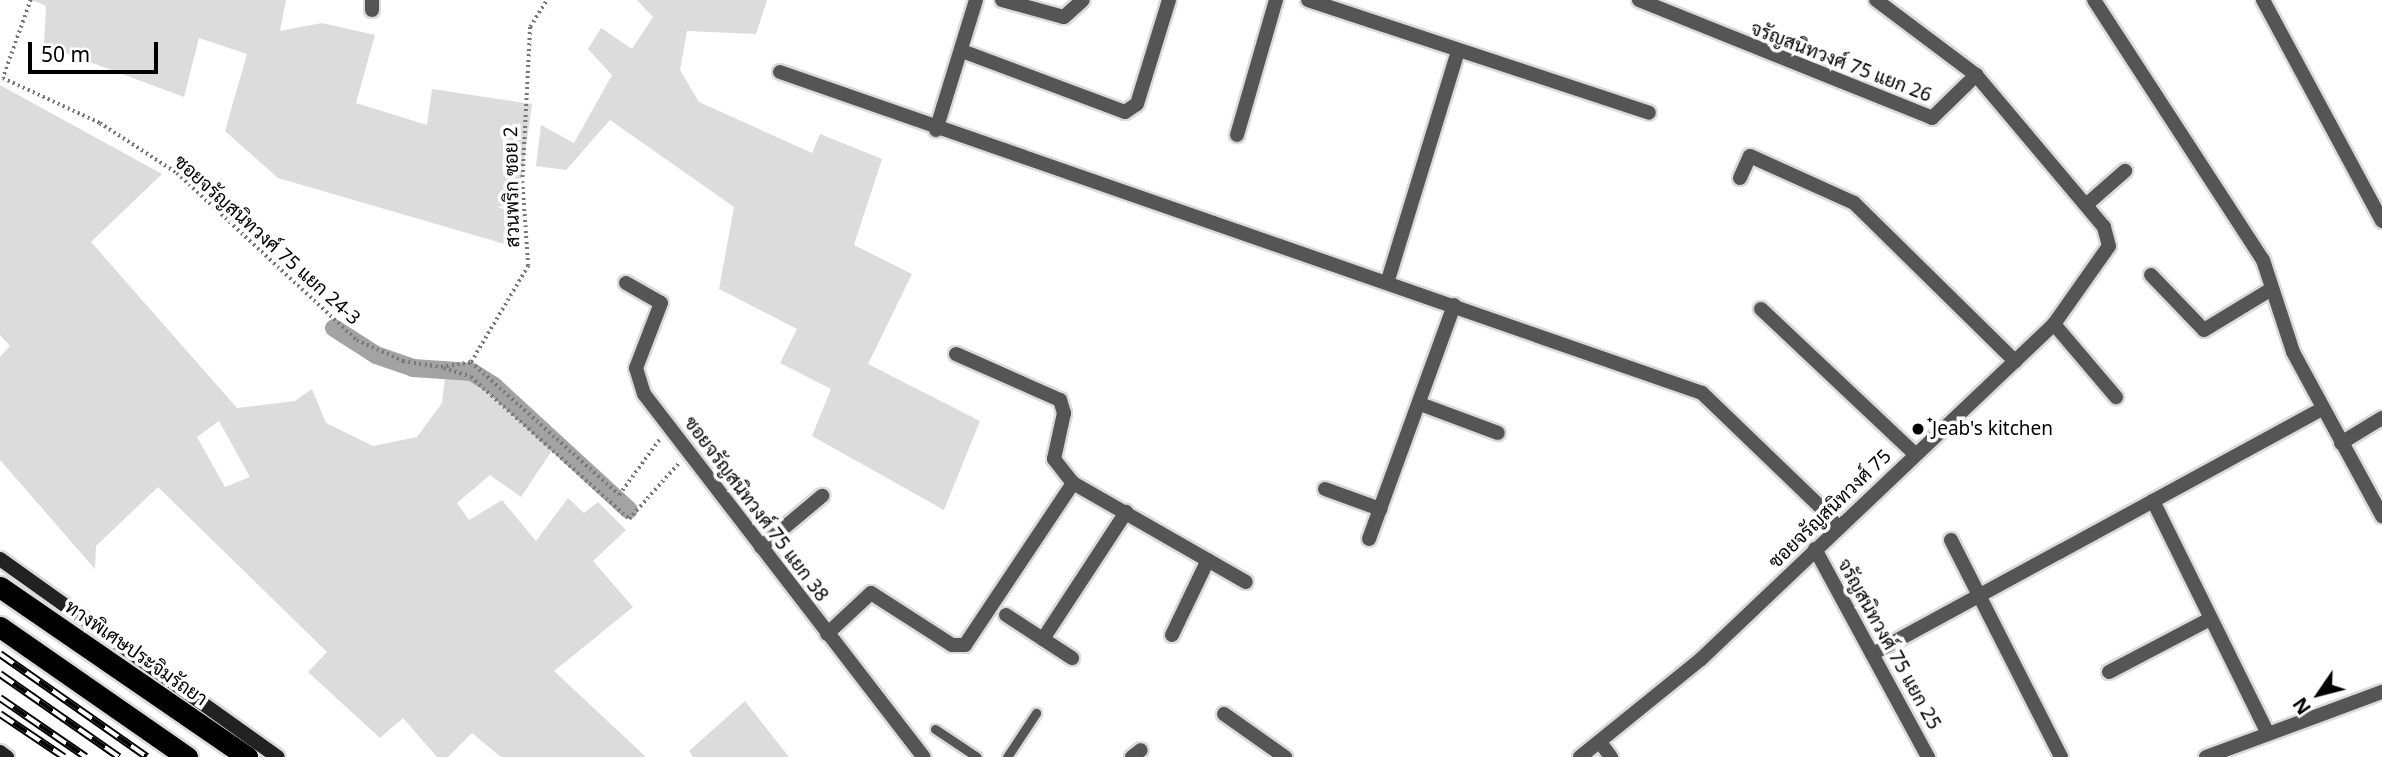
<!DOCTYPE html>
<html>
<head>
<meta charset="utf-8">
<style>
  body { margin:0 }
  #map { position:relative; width:2382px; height:757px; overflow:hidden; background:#fff; font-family:"Noto Sans",Sarabun,sans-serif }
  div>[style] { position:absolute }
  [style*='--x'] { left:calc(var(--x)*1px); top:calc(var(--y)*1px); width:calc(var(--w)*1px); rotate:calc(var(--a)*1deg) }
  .green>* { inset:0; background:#dcdcdc }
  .canal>* { height:18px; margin:-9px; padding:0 9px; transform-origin:9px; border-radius:9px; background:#a3a3a3 }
  .path>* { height:3.5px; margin-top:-1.75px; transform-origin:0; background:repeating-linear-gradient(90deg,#777 0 2px,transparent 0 5.5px) }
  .roads { filter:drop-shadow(2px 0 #dbdbdb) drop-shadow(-2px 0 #dbdbdb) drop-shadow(0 2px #dbdbdb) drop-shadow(0 -2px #dbdbdb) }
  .service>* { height:9px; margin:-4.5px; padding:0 4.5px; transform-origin:4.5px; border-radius:4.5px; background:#555 }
  .minor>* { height:14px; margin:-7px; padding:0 7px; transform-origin:7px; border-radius:7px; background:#555 }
  .tertiary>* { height:14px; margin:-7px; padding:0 7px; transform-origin:7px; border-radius:7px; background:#555 }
  .secondary>* { height:14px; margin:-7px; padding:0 7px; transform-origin:7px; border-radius:7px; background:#222 }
  .motorway>* { height:21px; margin:-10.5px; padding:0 10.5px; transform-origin:10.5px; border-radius:10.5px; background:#000 }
  .rail>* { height:8px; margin-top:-4px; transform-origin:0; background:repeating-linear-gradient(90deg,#fff 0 16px,#000 0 32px); box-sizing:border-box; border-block:2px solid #000 }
  .dots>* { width:19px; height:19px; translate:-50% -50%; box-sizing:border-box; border:4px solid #fff; border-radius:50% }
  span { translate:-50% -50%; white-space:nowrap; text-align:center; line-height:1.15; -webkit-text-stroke:7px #fff; paint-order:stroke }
  .street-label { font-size:19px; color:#000 }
  .poi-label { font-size:19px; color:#000 }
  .left { translate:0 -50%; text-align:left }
  .north { position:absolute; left:2284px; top:659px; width:70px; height:70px; -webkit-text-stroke:5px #fff; paint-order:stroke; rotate:235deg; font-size:19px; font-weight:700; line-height:28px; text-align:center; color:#000 }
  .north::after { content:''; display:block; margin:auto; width:24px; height:32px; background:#000; clip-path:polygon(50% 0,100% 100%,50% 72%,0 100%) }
  .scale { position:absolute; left:28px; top:42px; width:130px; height:32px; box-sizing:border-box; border:4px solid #000; border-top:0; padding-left:9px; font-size:21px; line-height:24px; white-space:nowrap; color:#000; -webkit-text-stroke:5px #fff; paint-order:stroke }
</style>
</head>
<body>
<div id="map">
  <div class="green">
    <i style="clip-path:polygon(32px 0,286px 0,280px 31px,322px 23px,375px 35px,356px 103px,427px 125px,432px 89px,532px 104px,512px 246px,278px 178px,225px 131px,247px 54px,199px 38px,184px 97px,44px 45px,46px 6px)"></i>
    <i style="clip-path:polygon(637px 0,767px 0,756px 34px,687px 31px,680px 70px,699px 102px,812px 153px,820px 134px,882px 159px,854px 245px,912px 274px,868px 364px,980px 421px,944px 510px,812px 436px,831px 389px,780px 363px,797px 329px,719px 289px,734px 207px,610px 120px,566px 170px,536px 166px,541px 125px,574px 143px,612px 75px,588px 49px,601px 28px,632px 49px,653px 17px)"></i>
    <i style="clip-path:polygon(evenodd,0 85px,162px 174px,91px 242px,237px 408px,295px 401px,312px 389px,326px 423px,373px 446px,417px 437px,442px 403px,445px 377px,483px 381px,555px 446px,521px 497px,490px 475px,457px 503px,469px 520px,502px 500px,536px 541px,568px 498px,584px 513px,598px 502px,626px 530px,593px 561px,633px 607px,554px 671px,646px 757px,501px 757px,472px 733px,448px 757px,437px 757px,403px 718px,380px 738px,308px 672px,327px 652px,158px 487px,96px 546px,95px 569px,0 460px,0 357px,10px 346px,0 335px,0 85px,219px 421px,250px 477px,225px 487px,197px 437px,219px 421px)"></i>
    <i style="clip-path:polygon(745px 701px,789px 757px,693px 757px,689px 751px)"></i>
  </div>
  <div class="canal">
    <i style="--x:334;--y:328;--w:50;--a:32.7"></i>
    <i style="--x:376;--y:355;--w:39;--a:19"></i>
    <i style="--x:413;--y:368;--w:59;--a:3.9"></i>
    <i style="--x:472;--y:372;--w:26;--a:32"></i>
    <i style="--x:494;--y:386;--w:183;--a:42.6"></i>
  </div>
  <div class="path">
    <i style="--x:31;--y:0;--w:83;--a:109.7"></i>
    <i style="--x:3;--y:78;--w:107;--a:24.9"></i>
    <i style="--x:100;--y:123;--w:92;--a:33"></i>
    <i style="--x:177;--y:173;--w:246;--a:42.9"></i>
    <i style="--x:357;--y:340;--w:51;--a:24.5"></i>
    <i style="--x:403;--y:361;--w:38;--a:9"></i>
    <i style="--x:441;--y:367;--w:30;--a:-9"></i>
    <i style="--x:471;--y:362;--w:199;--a:41.9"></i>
    <i style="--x:619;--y:495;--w:68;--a:-54"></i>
    <i style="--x:471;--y:362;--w:112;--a:-59.3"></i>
    <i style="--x:528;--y:266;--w:83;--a:-94.1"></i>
    <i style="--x:522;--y:183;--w:156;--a:-87.1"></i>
    <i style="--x:530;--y:27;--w:32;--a:-58"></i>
    <i style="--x:444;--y:368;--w:28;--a:18"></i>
    <i style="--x:471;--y:377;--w:212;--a:41.9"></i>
    <i style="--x:629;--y:519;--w:74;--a:-48.3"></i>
  </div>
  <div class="roads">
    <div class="service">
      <i style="--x:935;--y:729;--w:50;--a:33.7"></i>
      <i style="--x:1007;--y:757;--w:53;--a:-56.6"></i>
    </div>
    <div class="minor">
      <i style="--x:1002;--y:0;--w:64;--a:15.3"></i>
      <i style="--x:1064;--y:17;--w:25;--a:-42"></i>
      <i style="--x:1308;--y:0;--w:359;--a:18.3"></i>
      <i style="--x:1639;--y:0;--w:316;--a:21.9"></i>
      <i style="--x:1932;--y:118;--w:62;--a:-44.3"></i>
      <i style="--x:2094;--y:0;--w:310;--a:57"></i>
      <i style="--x:2263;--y:260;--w:97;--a:71.9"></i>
      <i style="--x:2293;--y:352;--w:187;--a:61.5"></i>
      <i style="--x:2263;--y:0;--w:251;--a:61.7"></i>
      <i style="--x:372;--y:10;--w:10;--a:-90"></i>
      <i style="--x:962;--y:51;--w:174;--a:20.5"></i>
      <i style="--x:1125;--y:112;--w:14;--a:-34"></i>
      <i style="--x:1137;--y:104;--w:109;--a:-72.9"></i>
      <i style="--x:780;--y:72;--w:976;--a:19.2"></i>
      <i style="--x:1702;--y:393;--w:189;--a:43.9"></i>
      <i style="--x:936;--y:130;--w:136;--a:-72.9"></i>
      <i style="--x:1237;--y:135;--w:141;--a:-73.9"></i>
      <i style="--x:1740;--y:178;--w:24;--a:-66"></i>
      <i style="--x:1750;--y:156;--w:114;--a:24.3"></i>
      <i style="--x:1854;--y:203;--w:226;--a:44.5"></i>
      <i style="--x:2086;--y:205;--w:52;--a:-41.1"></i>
      <i style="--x:2151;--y:275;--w:76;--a:46.1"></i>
      <i style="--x:2204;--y:330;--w:77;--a:-31.2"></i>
      <i style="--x:1388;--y:280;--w:239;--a:-73"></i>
      <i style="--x:626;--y:283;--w:40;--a:29.7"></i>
      <i style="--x:661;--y:303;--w:70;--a:111"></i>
      <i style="--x:636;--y:368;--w:27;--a:73"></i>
      <i style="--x:644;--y:394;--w:458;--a:52.4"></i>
      <i style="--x:1761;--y:309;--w:212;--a:43.3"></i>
      <i style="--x:2054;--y:324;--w:96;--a:49.7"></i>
      <i style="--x:956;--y:354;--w:114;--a:23.9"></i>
      <i style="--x:1060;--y:400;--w:14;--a:73"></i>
      <i style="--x:1064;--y:413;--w:47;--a:102.3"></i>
      <i style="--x:1054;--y:459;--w:31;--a:52"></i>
      <i style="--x:1073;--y:483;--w:199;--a:29.8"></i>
      <i style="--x:1420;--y:404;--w:83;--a:20.4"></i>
      <i style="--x:2341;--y:443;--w:48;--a:-31.4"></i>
      <i style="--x:1325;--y:489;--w:59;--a:20"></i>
      <i style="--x:2153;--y:501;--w:258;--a:63.7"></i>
      <i style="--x:1369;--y:539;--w:249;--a:-70"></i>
      <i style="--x:1951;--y:540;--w:243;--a:63.1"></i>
      <i style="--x:761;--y:547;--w:80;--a:-39.9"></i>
      <i style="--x:1815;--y:549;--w:237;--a:61.5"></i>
      <i style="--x:1006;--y:615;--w:79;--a:33.1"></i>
      <i style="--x:827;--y:634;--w:60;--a:-43"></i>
      <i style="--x:871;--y:593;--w:96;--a:32.7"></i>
      <i style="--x:952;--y:645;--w:13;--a:0"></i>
      <i style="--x:965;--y:645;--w:195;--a:-56.3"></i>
      <i style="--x:1172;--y:635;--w:83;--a:-64.4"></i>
      <i style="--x:1043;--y:639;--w:152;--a:-56.8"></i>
      <i style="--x:1872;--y:654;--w:512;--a:-28.57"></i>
      <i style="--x:2109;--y:672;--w:112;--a:-27.7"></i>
      <i style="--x:1224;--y:714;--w:75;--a:35.2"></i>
      <i style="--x:1600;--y:742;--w:19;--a:54"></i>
      <i style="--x:1132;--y:757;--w:11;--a:-38"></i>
      <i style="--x:2206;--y:757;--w:188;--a:-20.3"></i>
    </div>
    <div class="tertiary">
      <i style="--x:1580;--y:757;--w:156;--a:-39"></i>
      <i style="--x:1701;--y:659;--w:487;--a:-43.5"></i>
      <i style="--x:2054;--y:324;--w:95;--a:-54.8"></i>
      <i style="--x:2109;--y:246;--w:20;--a:-105"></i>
      <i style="--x:2104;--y:227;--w:199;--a:-130.1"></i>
      <i style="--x:1976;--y:75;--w:125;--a:-143.1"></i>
    </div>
    <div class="secondary">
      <i style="--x:0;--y:559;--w:341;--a:35.5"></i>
      <i style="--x:0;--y:752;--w:9;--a:36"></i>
    </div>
    <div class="motorway">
      <i style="--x:0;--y:587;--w:300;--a:34.5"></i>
      <i style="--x:0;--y:627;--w:228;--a:34.8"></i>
    </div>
  </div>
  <div class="rail">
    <i style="--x:0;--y:654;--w:179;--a:35"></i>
    <i style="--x:0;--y:674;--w:145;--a:34.9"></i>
    <i style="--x:0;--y:698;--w:104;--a:34.5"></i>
    <i style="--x:0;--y:714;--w:77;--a:33.9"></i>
  </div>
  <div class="dots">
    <i style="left:1918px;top:429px;background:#000"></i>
  </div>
  <div class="street-label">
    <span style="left:1841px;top:62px;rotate:21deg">จรัญสนิทวงศ์ 75 แยก 26</span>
    <span style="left:512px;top:187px;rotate:-91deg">สวนพริก ซอย 2</span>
    <span style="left:267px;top:240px;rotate:42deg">ซอยจรัญสนิทวงศ์ 75 แยก 24-3</span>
    <span style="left:756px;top:509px;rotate:53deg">ซอยจรัญสนิทวงศ์ 75 แยก 38</span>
    <span style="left:1830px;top:509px;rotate:-44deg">ซอยจรัญสนิทวงศ์ 75</span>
    <span style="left:1889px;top:644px;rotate:61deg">จรัญสนิทวงศ์ 75 แยก 25</span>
    <span style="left:136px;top:653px;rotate:35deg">ทางพิเศษประจิมรัถยา</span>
  </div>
  <div class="poi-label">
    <span class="left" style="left:1932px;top:429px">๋Jeab's kitchen</span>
  </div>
  <div class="north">N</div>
  <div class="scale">50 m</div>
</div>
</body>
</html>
